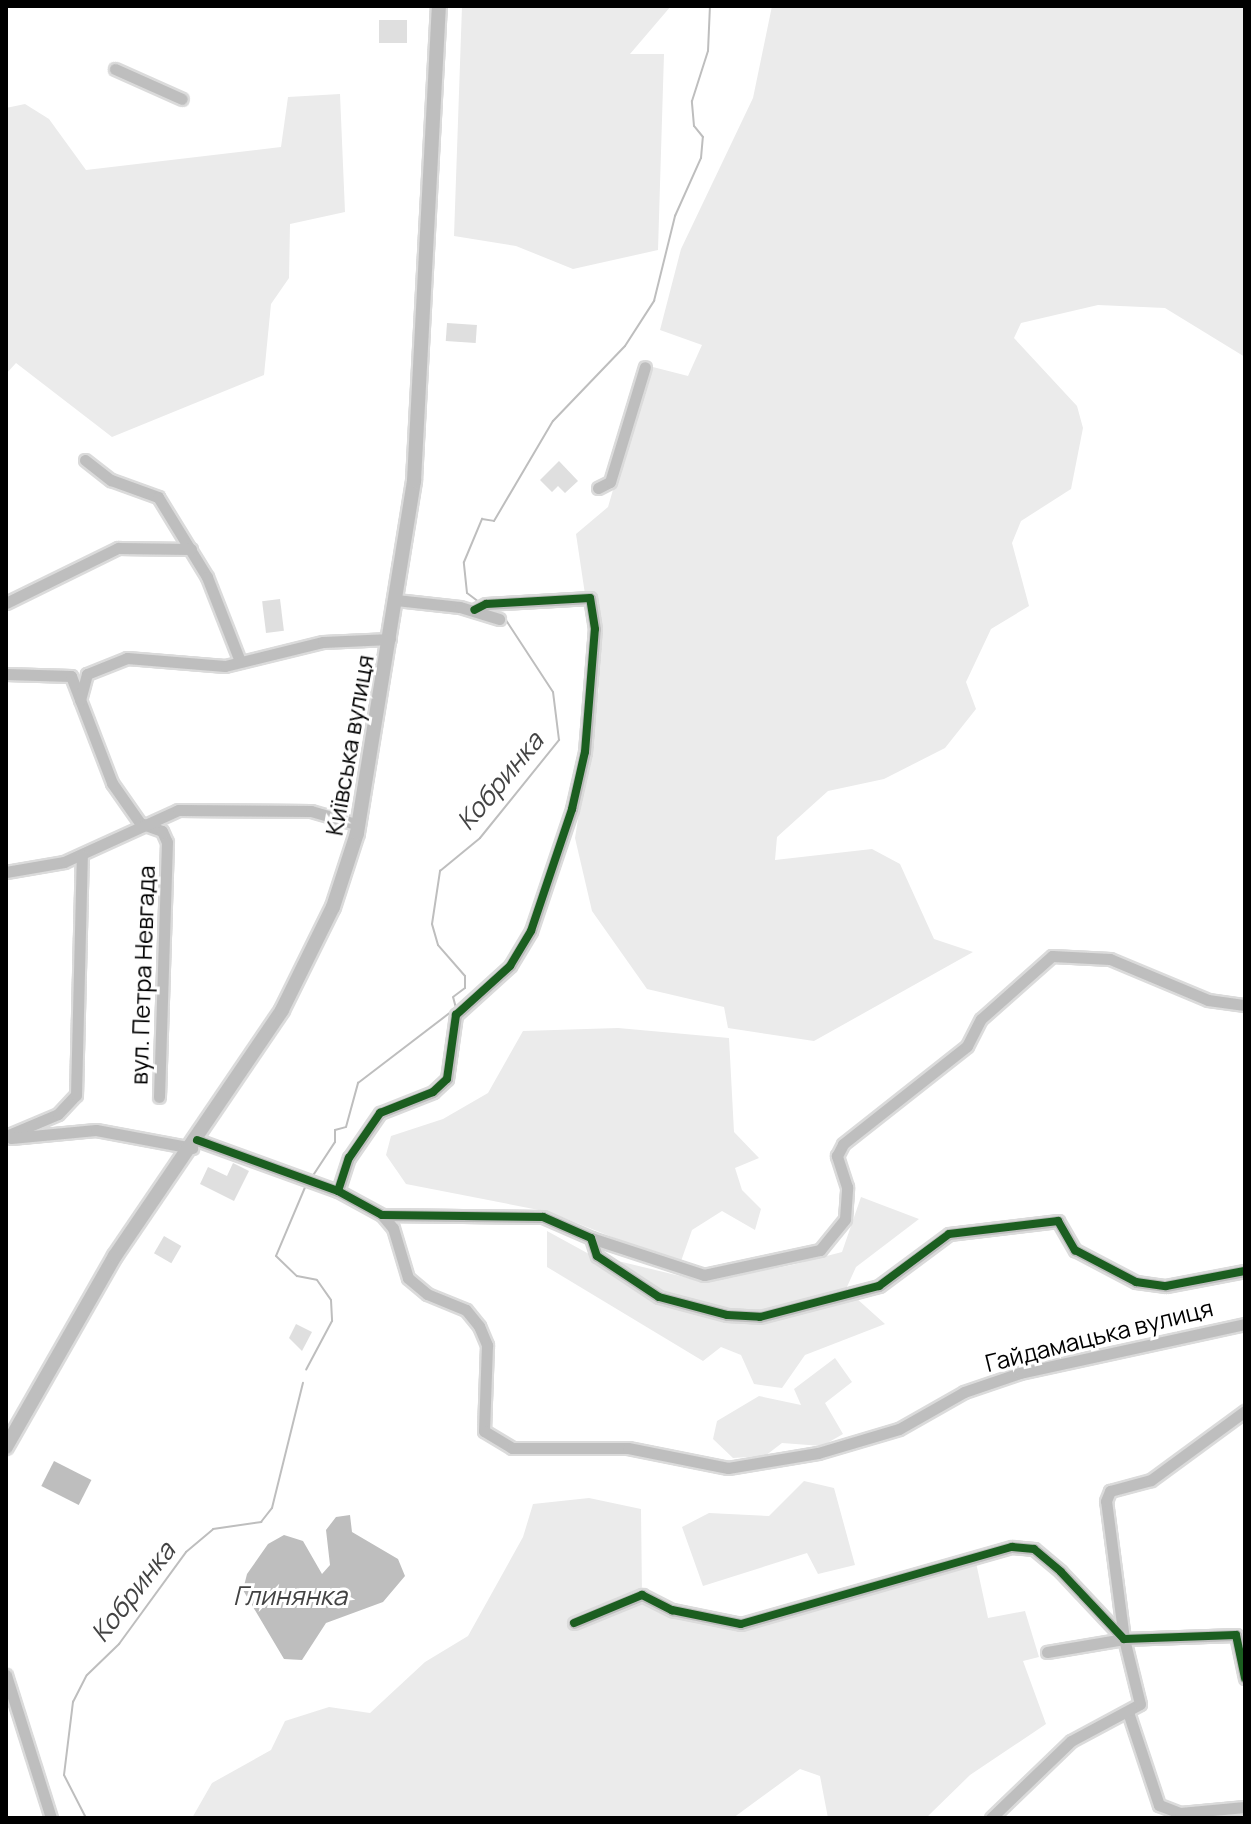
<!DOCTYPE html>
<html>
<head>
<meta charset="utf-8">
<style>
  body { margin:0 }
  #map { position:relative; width:1251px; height:1824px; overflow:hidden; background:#fff; font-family:Manrope,sans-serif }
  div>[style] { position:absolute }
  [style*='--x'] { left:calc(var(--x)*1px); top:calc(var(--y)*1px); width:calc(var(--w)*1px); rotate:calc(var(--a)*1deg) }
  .green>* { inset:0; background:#ebebeb }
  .water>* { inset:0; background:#bebebe; transform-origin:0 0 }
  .stream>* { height:2px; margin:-1px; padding:0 1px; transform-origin:1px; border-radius:1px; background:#bebebe }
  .building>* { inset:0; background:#dfdfdf; transform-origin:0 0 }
  .roads { filter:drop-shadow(2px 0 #dbdbdb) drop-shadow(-2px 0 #dbdbdb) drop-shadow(0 2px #dbdbdb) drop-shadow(0 -2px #dbdbdb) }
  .minor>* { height:11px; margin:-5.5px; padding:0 5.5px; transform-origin:5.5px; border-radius:5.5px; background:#bebebe }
  .major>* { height:14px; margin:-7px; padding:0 7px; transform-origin:7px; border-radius:7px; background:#bebebe }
  .cycleway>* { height:8px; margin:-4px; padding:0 4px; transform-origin:4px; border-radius:4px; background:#1b5e20 }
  span { translate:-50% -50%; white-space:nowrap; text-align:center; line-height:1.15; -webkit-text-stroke:6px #fff; paint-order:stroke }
  .street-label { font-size:24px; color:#000 }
  .water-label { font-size:26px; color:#434343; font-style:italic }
  .frame { position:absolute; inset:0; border:8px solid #000; pointer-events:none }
</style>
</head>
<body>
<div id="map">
  <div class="green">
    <i style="clip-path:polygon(462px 6px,671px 6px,630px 54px,664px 54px,658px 250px,573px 269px,516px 246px,454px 236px)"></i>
    <i style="clip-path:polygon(772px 6px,1245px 6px,1245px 357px,1165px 308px,1098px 305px,1021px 323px,1014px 338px,1077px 406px,1083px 428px,1071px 489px,1021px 521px,1012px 543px,1029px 606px,991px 629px,966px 682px,976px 709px,945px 748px,884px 779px,828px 791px,777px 837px,775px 860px,872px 849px,900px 864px,934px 939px,973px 952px,814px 1041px,728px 1028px,724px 1007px,647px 989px,592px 911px,575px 838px,599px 688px,576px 534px,608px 507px,649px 366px,688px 376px,702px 345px,660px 330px,681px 249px,753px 98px)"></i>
    <i style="clip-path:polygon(340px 94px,345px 212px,290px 224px,289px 278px,271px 304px,264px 375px,112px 437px,16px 363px,6px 374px,6px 108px,25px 104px,49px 119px,86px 170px,281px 147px,288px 97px)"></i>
    <i style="clip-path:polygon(618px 1028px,729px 1038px,734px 1132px,759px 1158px,735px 1168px,742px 1190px,761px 1209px,755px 1230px,722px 1211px,692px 1230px,680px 1264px,549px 1212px,406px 1184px,386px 1155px,391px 1136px,443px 1119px,488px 1093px,523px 1031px)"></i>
    <i style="clip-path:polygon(861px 1197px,919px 1219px,856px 1267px,846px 1289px,885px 1324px,805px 1355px,782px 1388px,754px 1384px,741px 1355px,721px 1347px,703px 1361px,547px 1267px,547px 1231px,589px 1254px,705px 1282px,792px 1265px,842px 1252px)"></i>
    <i style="clip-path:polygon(835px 1358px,852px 1382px,825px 1403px,843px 1434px,822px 1446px,782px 1443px,765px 1456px,733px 1458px,713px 1439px,717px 1421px,759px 1396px,801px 1405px,794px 1389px)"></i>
    <i style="clip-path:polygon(804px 1481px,834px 1488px,855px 1565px,818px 1574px,807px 1553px,703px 1586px,682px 1527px,709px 1513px,769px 1516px)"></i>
    <i style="clip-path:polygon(589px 1498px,641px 1509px,642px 1595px,672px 1610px,741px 1623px,975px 1558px,988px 1618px,1025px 1611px,1039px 1657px,1023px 1661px,1046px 1724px,970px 1775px,926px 1818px,828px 1818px,820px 1776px,800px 1769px,733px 1818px,192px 1818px,212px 1783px,271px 1750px,285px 1721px,329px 1707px,370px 1713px,425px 1662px,468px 1636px,523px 1537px,533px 1504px)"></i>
  </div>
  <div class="water">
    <i style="left:54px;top:1461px;width:42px;height:28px;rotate:27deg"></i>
    <i style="clip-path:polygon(350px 1515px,352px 1532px,398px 1559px,405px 1576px,383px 1602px,326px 1623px,302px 1660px,284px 1659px,243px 1590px,247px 1574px,268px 1544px,284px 1535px,303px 1541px,322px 1574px,330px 1565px,326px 1530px,336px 1517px)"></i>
  </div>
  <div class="stream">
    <i style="--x:479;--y:602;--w:15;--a:-143"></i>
    <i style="--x:467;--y:593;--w:31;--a:-96"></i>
    <i style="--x:464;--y:562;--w:47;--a:-67.3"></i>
    <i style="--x:482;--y:519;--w:12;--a:9"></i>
    <i style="--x:494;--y:521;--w:116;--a:-59.5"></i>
    <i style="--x:553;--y:421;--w:104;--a:-46.2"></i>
    <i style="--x:625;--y:346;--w:54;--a:-57.2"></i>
    <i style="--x:654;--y:301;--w:88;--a:-76.1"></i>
    <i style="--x:675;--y:216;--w:64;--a:-65.9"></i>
    <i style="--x:701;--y:158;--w:21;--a:-85"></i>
    <i style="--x:703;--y:137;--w:14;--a:-129"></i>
    <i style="--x:694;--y:126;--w:25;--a:-95"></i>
    <i style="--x:692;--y:101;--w:52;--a:-72.3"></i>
    <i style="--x:708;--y:51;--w:45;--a:-87.5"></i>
    <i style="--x:312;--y:1177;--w:42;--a:-56.7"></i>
    <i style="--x:335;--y:1142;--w:12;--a:-90"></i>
    <i style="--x:335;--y:1130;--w:11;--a:-15"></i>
    <i style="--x:346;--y:1127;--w:46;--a:-74.7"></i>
    <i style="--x:358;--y:1083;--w:123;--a:-37.4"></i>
    <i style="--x:456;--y:1008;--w:11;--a:-105"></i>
    <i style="--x:453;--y:997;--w:15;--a:-37"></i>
    <i style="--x:465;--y:988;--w:12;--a:-90"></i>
    <i style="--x:465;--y:976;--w:41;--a:-131.1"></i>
    <i style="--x:438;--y:945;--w:22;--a:-106"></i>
    <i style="--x:432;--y:924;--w:54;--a:-81.4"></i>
    <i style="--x:440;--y:871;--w:52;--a:-39.5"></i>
    <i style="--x:480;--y:838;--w:126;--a:-51.1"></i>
    <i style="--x:559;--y:740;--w:48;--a:-97.1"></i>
    <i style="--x:553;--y:692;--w:90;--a:-123.2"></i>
    <i style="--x:306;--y:1185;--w:77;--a:112.9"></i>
    <i style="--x:276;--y:1256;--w:29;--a:44"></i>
    <i style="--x:297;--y:1276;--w:20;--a:11"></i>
    <i style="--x:317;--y:1280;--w:24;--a:55"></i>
    <i style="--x:331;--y:1300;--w:21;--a:87"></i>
    <i style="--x:332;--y:1321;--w:55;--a:118"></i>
    <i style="--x:86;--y:1818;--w:48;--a:-117.1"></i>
    <i style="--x:64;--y:1775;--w:74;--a:-83"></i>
    <i style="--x:73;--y:1702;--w:30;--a:-63"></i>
    <i style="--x:87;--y:1675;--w:45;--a:-44.1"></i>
    <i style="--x:119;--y:1644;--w:114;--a:-53.9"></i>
    <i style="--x:186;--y:1552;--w:35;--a:-40"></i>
    <i style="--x:213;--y:1529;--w:49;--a:-8.3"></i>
    <i style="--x:261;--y:1522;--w:18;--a:-52"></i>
    <i style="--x:272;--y:1508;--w:129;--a:-76.1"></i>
  </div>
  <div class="building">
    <i style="left:379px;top:20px;width:28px;height:23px"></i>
    <i style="left:447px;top:323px;width:30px;height:18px;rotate:4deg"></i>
    <i style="clip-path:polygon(559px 461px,578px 481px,565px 493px,558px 486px,552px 492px,540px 480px)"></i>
    <i style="left:280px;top:599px;width:32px;height:18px;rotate:83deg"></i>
    <i style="clip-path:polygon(233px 1163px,249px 1171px,234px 1201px,200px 1184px,208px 1167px,227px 1176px)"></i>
    <i style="left:164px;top:1236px;width:20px;height:20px;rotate:30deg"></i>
    <i style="clip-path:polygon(296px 1324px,312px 1332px,302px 1351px,289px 1338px)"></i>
  </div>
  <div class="roads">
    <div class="minor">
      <i style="--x:115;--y:69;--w:73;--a:24.1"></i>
      <i style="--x:85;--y:460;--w:33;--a:38"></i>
      <i style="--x:111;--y:480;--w:50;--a:19.9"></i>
      <i style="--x:158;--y:497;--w:94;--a:58.5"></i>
      <i style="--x:207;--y:577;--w:90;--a:68.6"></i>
      <i style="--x:598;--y:488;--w:13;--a:-27"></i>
      <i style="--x:610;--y:482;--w:120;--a:-73.1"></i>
      <i style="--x:396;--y:600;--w:64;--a:6.2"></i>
      <i style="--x:460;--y:607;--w:41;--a:17.1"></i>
      <i style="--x:6;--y:603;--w:125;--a:-26.2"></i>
      <i style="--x:118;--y:548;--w:73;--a:0.8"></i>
      <i style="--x:6;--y:674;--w:65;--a:1.8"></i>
      <i style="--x:71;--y:676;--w:115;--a:69"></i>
      <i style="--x:112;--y:783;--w:49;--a:55"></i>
      <i style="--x:140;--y:823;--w:23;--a:20"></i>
      <i style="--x:162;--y:831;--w:12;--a:66"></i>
      <i style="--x:167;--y:842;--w:255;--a:91.8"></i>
      <i style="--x:80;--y:700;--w:27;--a:-75"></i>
      <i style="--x:87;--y:674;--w:43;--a:-21.8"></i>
      <i style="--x:127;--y:658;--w:98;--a:4.7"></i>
      <i style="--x:225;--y:666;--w:101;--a:-13.8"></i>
      <i style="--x:323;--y:642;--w:67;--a:-2.6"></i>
      <i style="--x:6;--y:872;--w:59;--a:-9.8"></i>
      <i style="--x:64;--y:862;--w:125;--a:-24.5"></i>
      <i style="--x:178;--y:810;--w:133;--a:0.4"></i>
      <i style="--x:311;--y:811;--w:50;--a:16.3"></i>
      <i style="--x:6;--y:1136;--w:56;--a:-22.9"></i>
      <i style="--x:58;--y:1114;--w:26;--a:-47"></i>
      <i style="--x:76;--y:1095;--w:240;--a:-88.6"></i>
      <i style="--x:11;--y:1138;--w:85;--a:-5.4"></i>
      <i style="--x:96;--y:1130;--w:98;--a:10.6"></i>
      <i style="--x:197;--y:1140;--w:150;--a:19.9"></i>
      <i style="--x:338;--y:1191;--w:50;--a:28.6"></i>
      <i style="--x:382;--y:1215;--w:161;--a:0.7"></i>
      <i style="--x:543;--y:1217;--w:52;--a:23.6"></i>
      <i style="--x:591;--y:1238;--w:19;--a:72"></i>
      <i style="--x:597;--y:1256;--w:74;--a:33.5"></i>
      <i style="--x:659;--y:1297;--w:70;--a:14.8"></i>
      <i style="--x:727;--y:1315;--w:33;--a:3"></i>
      <i style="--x:760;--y:1317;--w:123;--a:-14.6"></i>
      <i style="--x:879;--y:1286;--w:87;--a:-36.6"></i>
      <i style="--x:949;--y:1234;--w:110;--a:-6.8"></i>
      <i style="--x:1058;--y:1221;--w:34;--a:60"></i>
      <i style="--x:1075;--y:1250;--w:69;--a:27.7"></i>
      <i style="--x:1136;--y:1282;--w:30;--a:8"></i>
      <i style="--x:1166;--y:1286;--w:80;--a:-10.8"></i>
      <i style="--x:338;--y:1191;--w:35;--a:-72"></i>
      <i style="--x:349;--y:1158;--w:55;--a:-55.4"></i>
      <i style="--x:380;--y:1113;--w:57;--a:-21.6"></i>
      <i style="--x:433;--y:1092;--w:19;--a:-43"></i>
      <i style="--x:447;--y:1079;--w:65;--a:-82"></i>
      <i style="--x:456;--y:1015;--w:73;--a:-42.2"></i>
      <i style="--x:510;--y:966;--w:41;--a:-59"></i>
      <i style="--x:531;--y:931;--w:129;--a:-71.4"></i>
      <i style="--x:572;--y:809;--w:58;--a:-77.2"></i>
      <i style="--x:585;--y:752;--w:123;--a:-85.4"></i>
      <i style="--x:595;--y:629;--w:31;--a:-99"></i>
      <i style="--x:590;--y:598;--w:104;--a:176.7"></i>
      <i style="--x:486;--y:604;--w:13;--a:153"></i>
      <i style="--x:382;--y:1215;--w:17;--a:50"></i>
      <i style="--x:393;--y:1228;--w:52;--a:73.3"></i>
      <i style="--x:408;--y:1278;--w:25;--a:40"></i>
      <i style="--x:427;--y:1294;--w:42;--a:22.3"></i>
      <i style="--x:466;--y:1310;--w:21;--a:51"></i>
      <i style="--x:479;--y:1326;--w:21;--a:67"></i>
      <i style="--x:487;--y:1345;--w:86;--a:92"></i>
      <i style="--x:484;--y:1431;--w:33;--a:31"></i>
      <i style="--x:512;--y:1448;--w:116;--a:0"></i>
      <i style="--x:628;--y:1448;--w:102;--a:11.3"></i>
      <i style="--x:728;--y:1468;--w:91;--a:-9.5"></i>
      <i style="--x:818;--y:1453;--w:84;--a:-16.5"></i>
      <i style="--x:899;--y:1429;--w:75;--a:-29.6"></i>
      <i style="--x:964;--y:1392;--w:59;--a:-18.7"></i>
      <i style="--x:1020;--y:1373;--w:230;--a:-12.3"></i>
      <i style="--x:591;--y:1238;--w:119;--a:18.1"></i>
      <i style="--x:704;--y:1275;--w:119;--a:-12.2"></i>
      <i style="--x:820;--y:1250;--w:40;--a:-51"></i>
      <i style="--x:845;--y:1219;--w:32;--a:-86"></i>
      <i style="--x:847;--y:1187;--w:33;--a:-108"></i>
      <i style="--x:837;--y:1156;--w:13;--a:-63"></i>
      <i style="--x:843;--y:1144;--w:158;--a:-38.3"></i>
      <i style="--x:967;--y:1046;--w:30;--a:-63"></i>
      <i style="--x:981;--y:1019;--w:95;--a:-41.6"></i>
      <i style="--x:1052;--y:956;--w:58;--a:3"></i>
      <i style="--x:1110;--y:959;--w:106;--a:22.7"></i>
      <i style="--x:1208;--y:1000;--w:37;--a:8"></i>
      <i style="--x:574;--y:1623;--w:74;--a:-22.4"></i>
      <i style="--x:642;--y:1595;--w:34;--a:27"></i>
      <i style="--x:672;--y:1610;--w:70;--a:11.5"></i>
      <i style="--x:741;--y:1624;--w:282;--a:-15.9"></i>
      <i style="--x:1012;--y:1547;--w:22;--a:5"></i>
      <i style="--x:1034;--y:1549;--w:35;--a:40"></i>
      <i style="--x:1061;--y:1572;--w:92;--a:46.8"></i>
      <i style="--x:1124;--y:1639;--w:112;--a:-2"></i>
      <i style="--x:1236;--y:1635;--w:44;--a:78.2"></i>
      <i style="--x:1047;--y:1652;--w:78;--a:-9.6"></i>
      <i style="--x:6;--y:1675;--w:150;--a:72.5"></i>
      <i style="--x:1129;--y:1715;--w:95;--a:71.6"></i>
      <i style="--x:1159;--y:1805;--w:22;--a:21"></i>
      <i style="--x:1180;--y:1813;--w:65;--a:-5.3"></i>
      <i style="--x:991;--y:1818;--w:111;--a:-43.9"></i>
      <i style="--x:1071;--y:1741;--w:78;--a:-28.2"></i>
      <i style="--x:1140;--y:1704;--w:67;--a:-103.8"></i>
      <i style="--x:1124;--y:1639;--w:139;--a:-97.4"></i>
      <i style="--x:1106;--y:1501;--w:11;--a:-68"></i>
      <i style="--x:1110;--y:1491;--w:42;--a:-15"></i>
      <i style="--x:1151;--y:1480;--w:117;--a:-36.3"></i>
    </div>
    <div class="major">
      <i style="--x:6;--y:1447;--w:220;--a:-60.3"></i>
      <i style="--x:115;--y:1256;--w:297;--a:-55.8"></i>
      <i style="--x:282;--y:1010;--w:115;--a:-63.7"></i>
      <i style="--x:333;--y:907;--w:78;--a:-72"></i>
      <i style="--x:357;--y:833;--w:357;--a:-80.8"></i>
      <i style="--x:414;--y:481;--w:476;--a:-87"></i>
    </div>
  </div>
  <div class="cycleway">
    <i style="--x:197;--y:1140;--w:150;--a:19.9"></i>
    <i style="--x:338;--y:1191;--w:50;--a:28.6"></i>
    <i style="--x:382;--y:1215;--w:161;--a:0.7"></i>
    <i style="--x:543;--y:1217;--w:52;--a:23.6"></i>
    <i style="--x:591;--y:1238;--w:19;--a:72"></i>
    <i style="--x:597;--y:1256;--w:74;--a:33.5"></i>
    <i style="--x:659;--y:1297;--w:70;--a:14.8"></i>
    <i style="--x:727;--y:1315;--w:33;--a:3"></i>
    <i style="--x:760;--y:1317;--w:123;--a:-14.6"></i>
    <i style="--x:879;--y:1286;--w:87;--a:-36.6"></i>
    <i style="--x:949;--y:1234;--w:110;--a:-6.8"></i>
    <i style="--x:1058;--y:1221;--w:34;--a:60"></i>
    <i style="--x:1075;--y:1250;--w:69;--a:27.7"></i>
    <i style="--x:1136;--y:1282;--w:30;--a:8"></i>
    <i style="--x:1166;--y:1286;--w:80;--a:-10.8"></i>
    <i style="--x:338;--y:1191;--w:35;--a:-72"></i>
    <i style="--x:349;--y:1158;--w:55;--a:-55.4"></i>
    <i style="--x:380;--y:1113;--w:57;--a:-21.6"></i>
    <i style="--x:433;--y:1092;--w:19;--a:-43"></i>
    <i style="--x:447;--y:1079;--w:65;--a:-82"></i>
    <i style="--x:456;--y:1015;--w:73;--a:-42.2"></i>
    <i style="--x:510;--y:966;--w:41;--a:-59"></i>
    <i style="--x:531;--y:931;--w:129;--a:-71.4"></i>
    <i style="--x:572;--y:809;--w:58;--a:-77.2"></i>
    <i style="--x:585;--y:752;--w:123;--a:-85.4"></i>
    <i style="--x:595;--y:629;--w:31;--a:-99"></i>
    <i style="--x:590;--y:598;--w:104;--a:176.7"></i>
    <i style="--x:486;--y:604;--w:13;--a:153"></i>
    <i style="--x:574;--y:1623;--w:74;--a:-22.4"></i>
    <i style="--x:642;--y:1595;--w:34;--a:27"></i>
    <i style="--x:672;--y:1610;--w:70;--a:11.5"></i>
    <i style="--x:741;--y:1624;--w:282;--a:-15.9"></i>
    <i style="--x:1012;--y:1547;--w:22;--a:5"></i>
    <i style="--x:1034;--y:1549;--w:35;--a:40"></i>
    <i style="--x:1061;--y:1572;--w:92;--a:46.8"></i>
    <i style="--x:1124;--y:1639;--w:112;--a:-2"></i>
    <i style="--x:1236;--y:1635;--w:44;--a:78.2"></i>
  </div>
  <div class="street-label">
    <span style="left:349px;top:745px;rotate:-80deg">Київська вулиця</span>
    <span style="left:142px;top:975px;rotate:-88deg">вул. Петра Невгада</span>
    <span style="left:1099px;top:1335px;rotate:-14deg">Гайдамацька вулиця</span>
  </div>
  <div class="water-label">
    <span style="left:500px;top:781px;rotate:-50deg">Кобринка</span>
    <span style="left:133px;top:1592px;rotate:-52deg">Кобринка</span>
    <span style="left:290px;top:1596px">Глинянка</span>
  </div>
  <div class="frame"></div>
</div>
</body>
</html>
